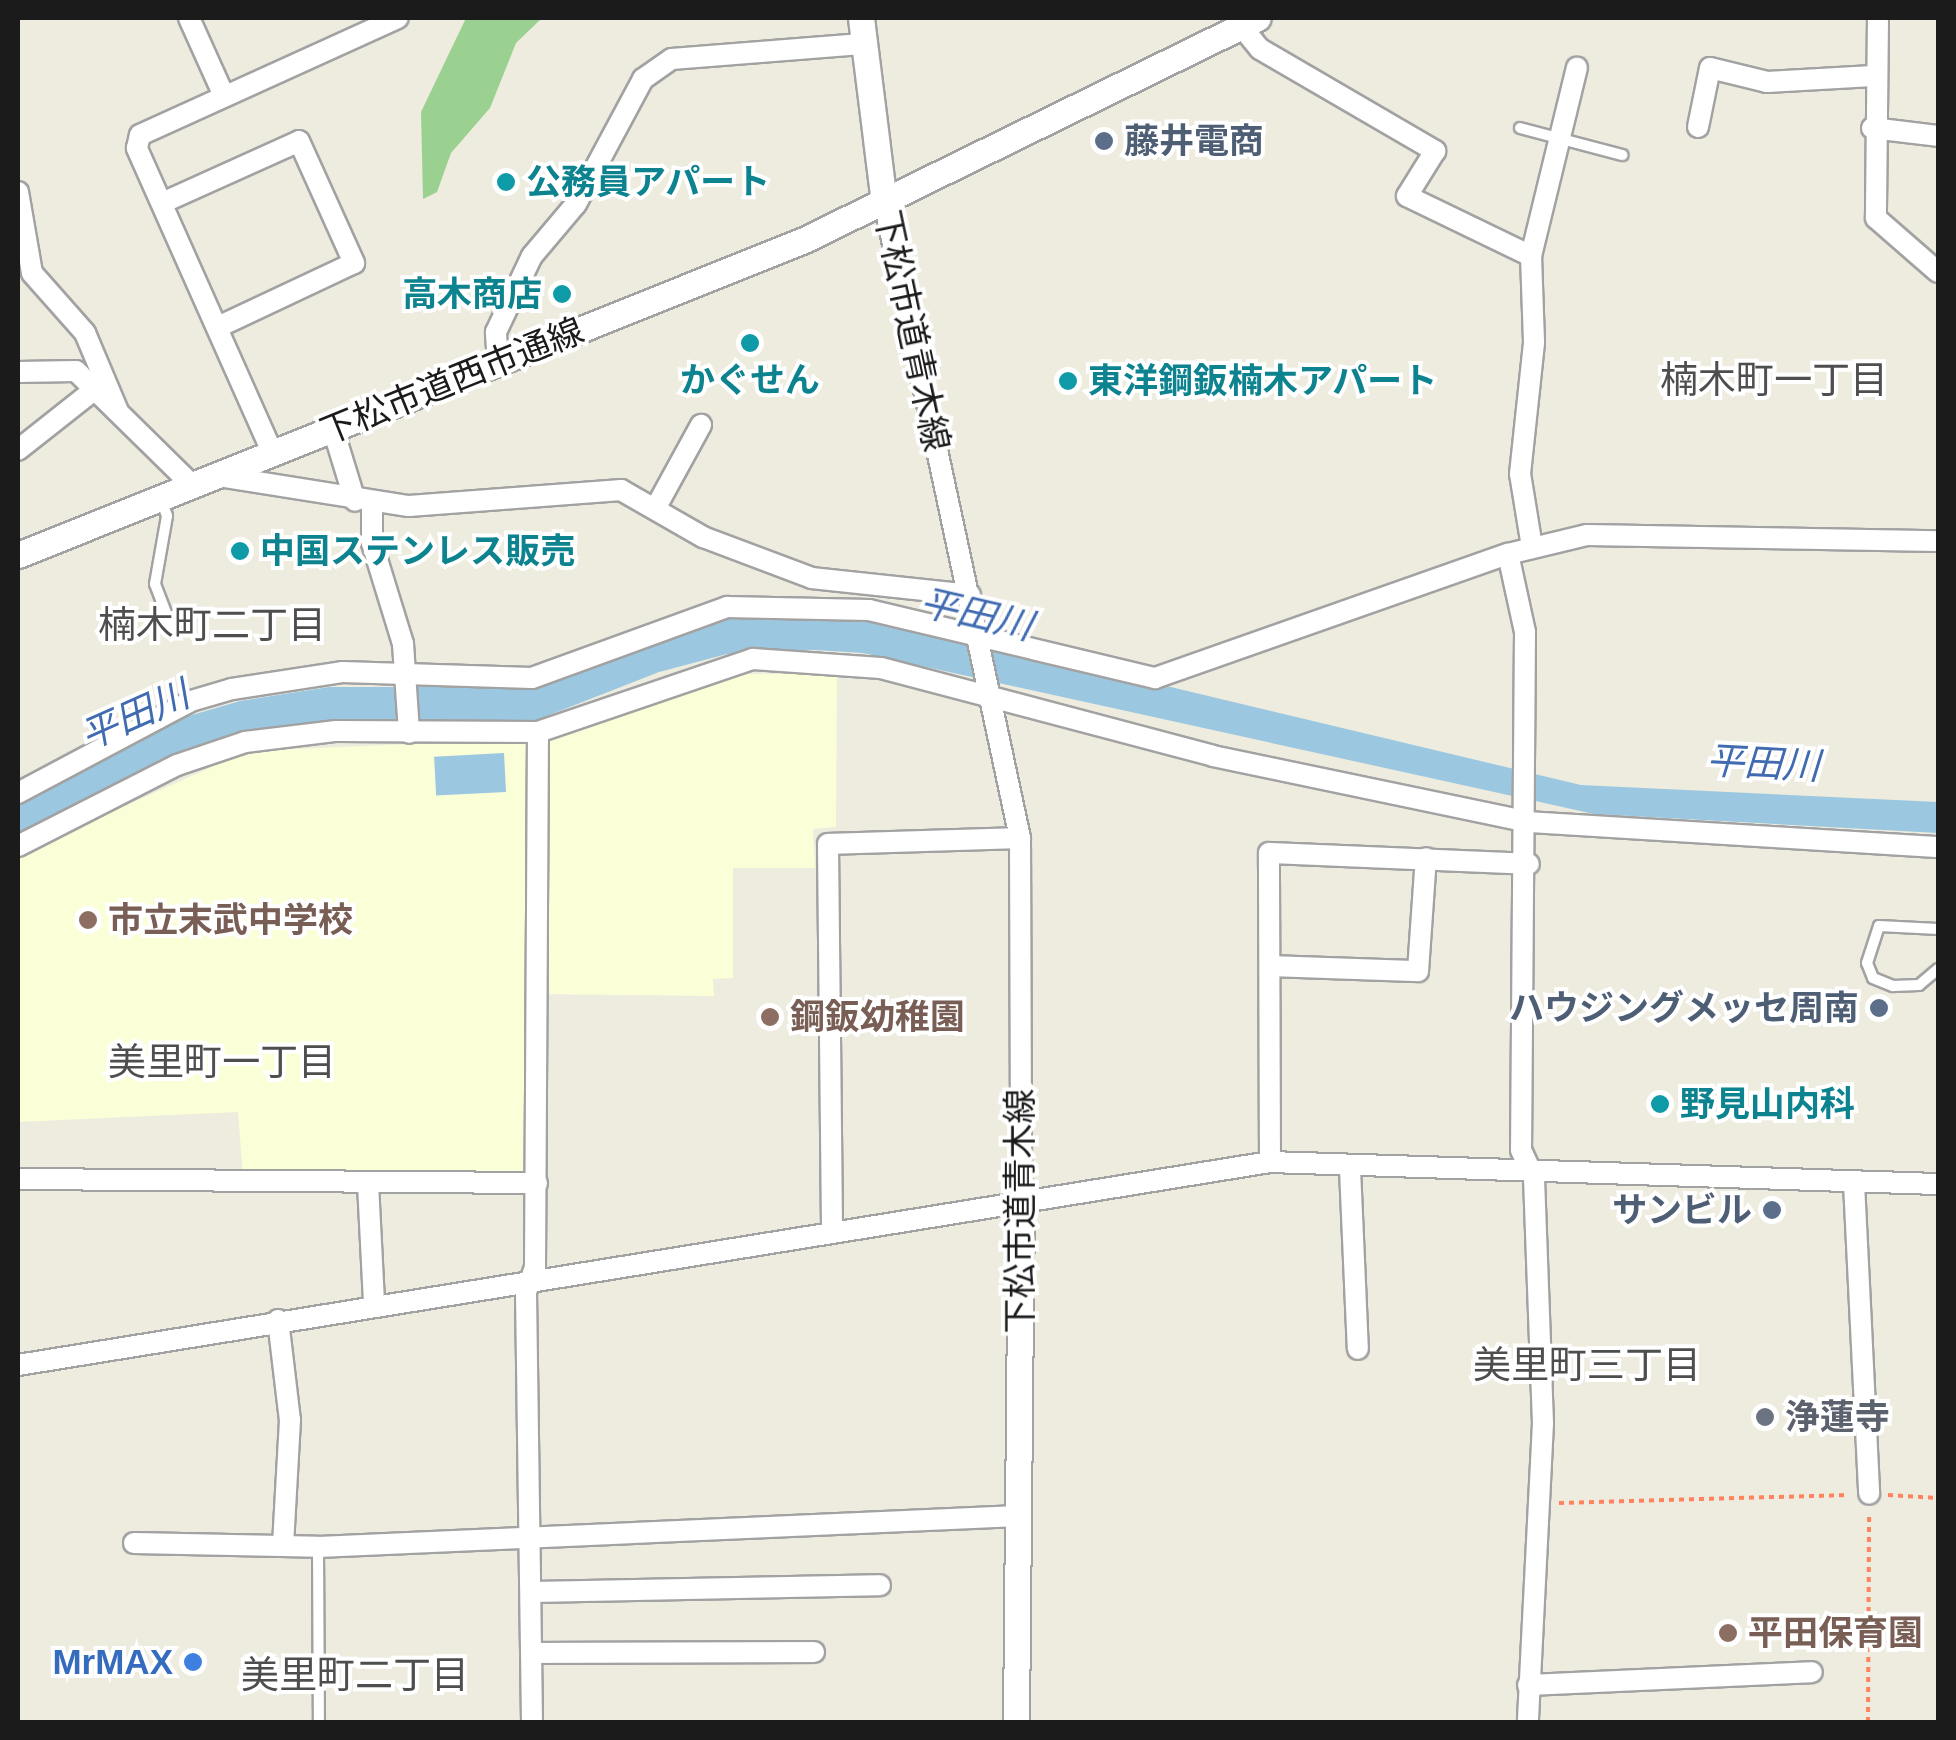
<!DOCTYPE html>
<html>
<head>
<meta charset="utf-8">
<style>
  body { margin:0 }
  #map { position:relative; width:1956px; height:1740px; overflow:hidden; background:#eeebdf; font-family:Arial,"Noto Sans JP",sans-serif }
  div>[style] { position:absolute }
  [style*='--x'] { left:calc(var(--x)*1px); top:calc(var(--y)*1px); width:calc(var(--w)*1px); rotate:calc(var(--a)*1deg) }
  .education>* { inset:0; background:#faffd7 }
  .forest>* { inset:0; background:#9bd190 }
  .water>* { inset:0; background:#9bc8e0; transform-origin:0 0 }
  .path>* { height:4px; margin-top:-2px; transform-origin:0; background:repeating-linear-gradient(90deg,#ff835f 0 5px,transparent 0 10px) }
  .roads { filter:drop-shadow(2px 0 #a2a2a2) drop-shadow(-2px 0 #a2a2a2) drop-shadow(0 2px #a2a2a2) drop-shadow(0 -2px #a2a2a2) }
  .service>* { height:10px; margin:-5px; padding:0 5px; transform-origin:5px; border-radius:5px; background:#fff }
  .minor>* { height:20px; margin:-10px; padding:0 10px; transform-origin:10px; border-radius:10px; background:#fff }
  .tertiary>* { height:25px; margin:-12.5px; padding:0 12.5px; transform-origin:12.5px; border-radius:12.5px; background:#fff }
  .dots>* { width:28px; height:28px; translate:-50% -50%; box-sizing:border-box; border:5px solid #fff; border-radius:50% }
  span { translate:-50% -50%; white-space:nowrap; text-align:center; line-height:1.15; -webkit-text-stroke:8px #fff; paint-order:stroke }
  .service-label { font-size:35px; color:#4e5e75; font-weight:700 }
  .left { translate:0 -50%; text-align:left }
  .right { translate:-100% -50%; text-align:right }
  .culture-label { font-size:35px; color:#0d838f; font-weight:700 }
  .street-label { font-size:35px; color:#1b1b1b }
  .education-label { font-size:35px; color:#785e54; font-weight:700 }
  .worship-label { font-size:35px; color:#5b616d; font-weight:700 }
  .shop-label { font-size:35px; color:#366cbe; font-weight:700 }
  .neighbourhood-label { font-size:38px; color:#4e4e4e }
  .water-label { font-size:38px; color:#406bb1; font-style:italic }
  .frame { position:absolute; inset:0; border:20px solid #1b1b1b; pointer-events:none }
</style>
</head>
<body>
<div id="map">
  <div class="education">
    <i style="clip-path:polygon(716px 674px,837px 674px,836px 827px,813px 829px,815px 868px,733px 868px,733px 978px,713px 979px,714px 996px,529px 994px,524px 1171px,243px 1178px,238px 1112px,18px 1122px,18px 854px,247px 751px,553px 738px)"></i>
  </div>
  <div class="forest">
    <i style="clip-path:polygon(466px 18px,542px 18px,516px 43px,490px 108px,451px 153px,437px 192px,423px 199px,421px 112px)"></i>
  </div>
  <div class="water">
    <i style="clip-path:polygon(811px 610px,878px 617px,1581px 785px,1938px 802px,1938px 833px,1594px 814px,863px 653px,815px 650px,727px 654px,659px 672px,529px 723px,347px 719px,237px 733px,18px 834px,18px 805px,185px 717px,240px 701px,329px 687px,533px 687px,725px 617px)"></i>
    <i style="left:504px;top:753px;width:39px;height:70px;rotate:87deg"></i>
  </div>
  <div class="path">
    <i style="--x:1888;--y:1495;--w:50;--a:3.4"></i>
    <i style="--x:1559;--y:1503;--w:290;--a:-1.6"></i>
    <i style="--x:1868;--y:1722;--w:210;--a:-89.7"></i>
  </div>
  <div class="roads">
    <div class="service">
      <i style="--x:1520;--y:128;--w:106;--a:14.8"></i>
      <i style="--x:161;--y:500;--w:17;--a:69"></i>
      <i style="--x:167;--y:516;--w:69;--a:100"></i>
      <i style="--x:155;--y:584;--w:50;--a:69"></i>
      <i style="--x:1938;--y:929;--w:59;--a:-177.1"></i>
      <i style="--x:1879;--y:926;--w:39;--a:108"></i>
      <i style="--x:1867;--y:963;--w:16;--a:68"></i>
      <i style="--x:1873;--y:978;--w:22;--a:22"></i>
      <i style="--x:1893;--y:986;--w:26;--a:-2"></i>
      <i style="--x:1919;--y:985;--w:25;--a:-40"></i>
      <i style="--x:318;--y:1547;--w:175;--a:89.7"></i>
    </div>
    <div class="minor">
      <i style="--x:189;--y:18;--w:85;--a:65.8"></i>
      <i style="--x:1878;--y:18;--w:200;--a:90.6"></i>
      <i style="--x:1876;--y:218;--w:82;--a:41.1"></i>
      <i style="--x:1242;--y:27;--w:28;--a:51"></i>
      <i style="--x:1260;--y:49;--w:203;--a:30.2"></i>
      <i style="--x:1435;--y:151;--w:53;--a:121.9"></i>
      <i style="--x:1407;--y:196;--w:138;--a:25.8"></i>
      <i style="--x:1698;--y:127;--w:60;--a:-78.5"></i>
      <i style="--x:1710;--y:68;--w:59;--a:13.8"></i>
      <i style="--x:1767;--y:82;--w:106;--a:-3.2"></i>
      <i style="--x:1872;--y:128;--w:66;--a:6.9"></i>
      <i style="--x:18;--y:192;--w:82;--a:80.2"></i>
      <i style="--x:32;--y:273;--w:80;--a:48.5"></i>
      <i style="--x:85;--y:333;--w:85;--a:67.1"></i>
      <i style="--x:884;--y:202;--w:650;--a:77.93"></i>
      <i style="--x:1020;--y:838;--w:359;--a:89.8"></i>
      <i style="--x:162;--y:203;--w:150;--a:-24.3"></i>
      <i style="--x:299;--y:141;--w:134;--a:65.7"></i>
      <i style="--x:354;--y:263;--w:150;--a:154.8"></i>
      <i style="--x:498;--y:363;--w:31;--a:-94"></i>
      <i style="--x:496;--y:332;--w:84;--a:-64.7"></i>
      <i style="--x:532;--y:256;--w:68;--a:-49.8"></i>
      <i style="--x:576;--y:204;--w:142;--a:-61.8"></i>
      <i style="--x:643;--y:79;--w:35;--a:-35"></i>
      <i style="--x:672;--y:59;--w:193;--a:-4.5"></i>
      <i style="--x:18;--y:372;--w:58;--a:-1"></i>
      <i style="--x:76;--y:371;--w:164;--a:44.5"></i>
      <i style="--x:333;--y:429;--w:75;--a:73"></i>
      <i style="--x:18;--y:450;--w:97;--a:-38.3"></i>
      <i style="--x:273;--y:454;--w:335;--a:-114"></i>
      <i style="--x:137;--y:148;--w:13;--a:-77"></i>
      <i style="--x:140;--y:135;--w:283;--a:-24.4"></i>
      <i style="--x:219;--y:476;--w:192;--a:9"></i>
      <i style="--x:409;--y:506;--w:213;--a:-4.3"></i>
      <i style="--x:621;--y:490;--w:95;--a:29.8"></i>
      <i style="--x:703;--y:537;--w:116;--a:20.6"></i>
      <i style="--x:812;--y:578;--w:159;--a:6.1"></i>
      <i style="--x:372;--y:503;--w:40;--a:90"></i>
      <i style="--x:372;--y:543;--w:106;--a:72.9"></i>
      <i style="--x:403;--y:644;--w:89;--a:86.1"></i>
      <i style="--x:655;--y:509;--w:96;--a:-61.3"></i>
      <i style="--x:1532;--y:547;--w:74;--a:-99.3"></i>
      <i style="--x:1520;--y:474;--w:133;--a:-83.9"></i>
      <i style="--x:1534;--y:342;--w:86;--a:-92"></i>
      <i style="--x:1531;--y:256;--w:194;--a:-76.3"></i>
      <i style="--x:1508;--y:554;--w:80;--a:77.7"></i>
      <i style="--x:1525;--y:632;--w:518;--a:90.44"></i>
      <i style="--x:1521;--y:1150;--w:31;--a:65"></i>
      <i style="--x:1534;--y:1178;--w:245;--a:87.9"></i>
      <i style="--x:1543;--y:1423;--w:299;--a:92.9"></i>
      <i style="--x:18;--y:793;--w:196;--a:-28"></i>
      <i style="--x:191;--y:701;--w:43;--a:-16.3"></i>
      <i style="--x:232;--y:689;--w:111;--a:-8.8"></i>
      <i style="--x:342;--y:672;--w:190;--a:1.8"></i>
      <i style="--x:532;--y:678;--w:208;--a:-20"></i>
      <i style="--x:727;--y:607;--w:142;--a:1.2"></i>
      <i style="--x:869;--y:610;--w:294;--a:13.4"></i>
      <i style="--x:1155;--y:678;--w:374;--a:-19.4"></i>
      <i style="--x:1508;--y:554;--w:81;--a:-13.5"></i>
      <i style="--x:1587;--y:535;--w:351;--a:1"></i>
      <i style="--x:18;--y:846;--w:178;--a:-27"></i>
      <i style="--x:177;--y:765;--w:72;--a:-18.7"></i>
      <i style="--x:245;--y:742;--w:92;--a:-6.9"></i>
      <i style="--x:336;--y:731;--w:202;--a:0.3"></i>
      <i style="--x:538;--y:732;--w:227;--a:-18.8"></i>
      <i style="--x:753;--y:659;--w:128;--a:4"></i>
      <i style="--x:881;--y:668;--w:343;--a:14.8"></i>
      <i style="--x:1213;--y:756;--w:322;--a:11.8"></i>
      <i style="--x:1528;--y:822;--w:411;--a:3.5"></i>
      <i style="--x:1272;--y:966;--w:146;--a:2"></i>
      <i style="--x:1418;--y:971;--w:113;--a:-86"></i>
      <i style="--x:1270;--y:1162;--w:309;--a:-90.2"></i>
      <i style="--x:1269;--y:853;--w:260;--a:2.4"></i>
      <i style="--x:1350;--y:1169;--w:180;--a:87.5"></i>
      <i style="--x:18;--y:1179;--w:519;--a:0.44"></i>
      <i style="--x:1854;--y:1183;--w:311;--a:87.2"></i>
      <i style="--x:368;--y:1184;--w:119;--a:87.1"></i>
      <i style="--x:832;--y:1227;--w:383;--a:-90.6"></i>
      <i style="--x:828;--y:844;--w:192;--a:-1.8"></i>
      <i style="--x:278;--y:1320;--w:101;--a:83.2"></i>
      <i style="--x:290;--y:1420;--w:125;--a:93.2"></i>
      <i style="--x:18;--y:1365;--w:1268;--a:-9.21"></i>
      <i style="--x:1270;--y:1162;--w:668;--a:1.89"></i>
      <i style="--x:134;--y:1543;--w:184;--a:1.2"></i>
      <i style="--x:318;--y:1547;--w:701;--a:-2.54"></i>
      <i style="--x:531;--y:1592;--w:349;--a:-1.1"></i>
      <i style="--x:532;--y:1653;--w:282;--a:-0.2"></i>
      <i style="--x:1528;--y:1685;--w:284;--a:-2.6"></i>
      <i style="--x:532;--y:1722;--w:430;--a:-90.8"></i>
      <i style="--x:526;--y:1292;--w:27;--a:-70"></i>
      <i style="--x:535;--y:1267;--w:535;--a:-89.68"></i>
    </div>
    <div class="tertiary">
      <i style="--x:861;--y:18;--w:185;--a:82.9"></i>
      <i style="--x:18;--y:555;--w:847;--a:-21.84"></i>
      <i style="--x:804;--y:240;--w:505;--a:-26.06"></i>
      <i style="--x:1016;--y:1722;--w:525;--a:-89.45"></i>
    </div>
  </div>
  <div class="dots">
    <i style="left:1104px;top:141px;background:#5c6f8a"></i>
    <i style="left:506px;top:182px;background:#0f9aa8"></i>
    <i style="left:562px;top:294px;background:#0f9aa8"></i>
    <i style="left:750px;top:343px;background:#0f9aa8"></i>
    <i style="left:1068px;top:381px;background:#0f9aa8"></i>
    <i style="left:240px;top:551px;background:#0f9aa8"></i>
    <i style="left:88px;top:920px;background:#8d6e63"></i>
    <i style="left:1879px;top:1008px;background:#5c6f8a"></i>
    <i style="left:770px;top:1017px;background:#8d6e63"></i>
    <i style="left:1660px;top:1104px;background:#0f9aa8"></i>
    <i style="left:1772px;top:1210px;background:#5c6f8a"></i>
    <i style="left:1765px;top:1417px;background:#6b7280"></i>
    <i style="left:1728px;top:1633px;background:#8d6e63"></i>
    <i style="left:193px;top:1662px;background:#3f7fe0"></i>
  </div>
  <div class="service-label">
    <span class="left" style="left:1124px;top:141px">藤井電商</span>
    <span class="right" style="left:1859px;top:1008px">ハウジングメッセ周南</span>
    <span class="right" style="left:1752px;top:1210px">サンビル</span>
  </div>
  <div class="culture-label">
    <span class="left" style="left:526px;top:182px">公務員アパート</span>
    <span class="right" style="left:542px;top:294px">高木商店</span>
    <span style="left:750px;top:380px">かぐせん</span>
    <span class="left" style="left:1088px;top:381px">東洋鋼鈑楠木アパート</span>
    <span class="left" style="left:260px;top:551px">中国ステンレス販売</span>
    <span class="left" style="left:1680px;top:1104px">野見山内科</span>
  </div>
  <div class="street-label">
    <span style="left:912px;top:331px;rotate:78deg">下松市道青木線</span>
    <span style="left:452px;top:381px;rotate:-22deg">下松市道西市通線</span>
    <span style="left:1020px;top:1211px;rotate:-90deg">下松市道青木線</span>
  </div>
  <div class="education-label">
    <span class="left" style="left:108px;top:920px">市立末武中学校</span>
    <span class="left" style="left:790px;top:1017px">鋼鈑幼稚園</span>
    <span class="left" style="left:1748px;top:1633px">平田保育園</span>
  </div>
  <div class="worship-label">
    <span class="left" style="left:1785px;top:1417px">浄蓮寺</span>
  </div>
  <div class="shop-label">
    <span class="right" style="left:173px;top:1662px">MrMAX</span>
  </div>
  <div class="neighbourhood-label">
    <span style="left:1774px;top:381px">楠木町一丁目</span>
    <span style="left:212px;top:626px">楠木町二丁目</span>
    <span style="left:222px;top:1063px">美里町一丁目</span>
    <span style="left:1587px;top:1366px">美里町三丁目</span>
    <span style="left:355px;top:1676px">美里町二丁目</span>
  </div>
  <div class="water-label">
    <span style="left:976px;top:615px;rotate:13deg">平田川</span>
    <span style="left:135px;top:716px;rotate:-24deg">平田川</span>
    <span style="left:1763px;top:764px;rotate:3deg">平田川</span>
  </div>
  <div class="frame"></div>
</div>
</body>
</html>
